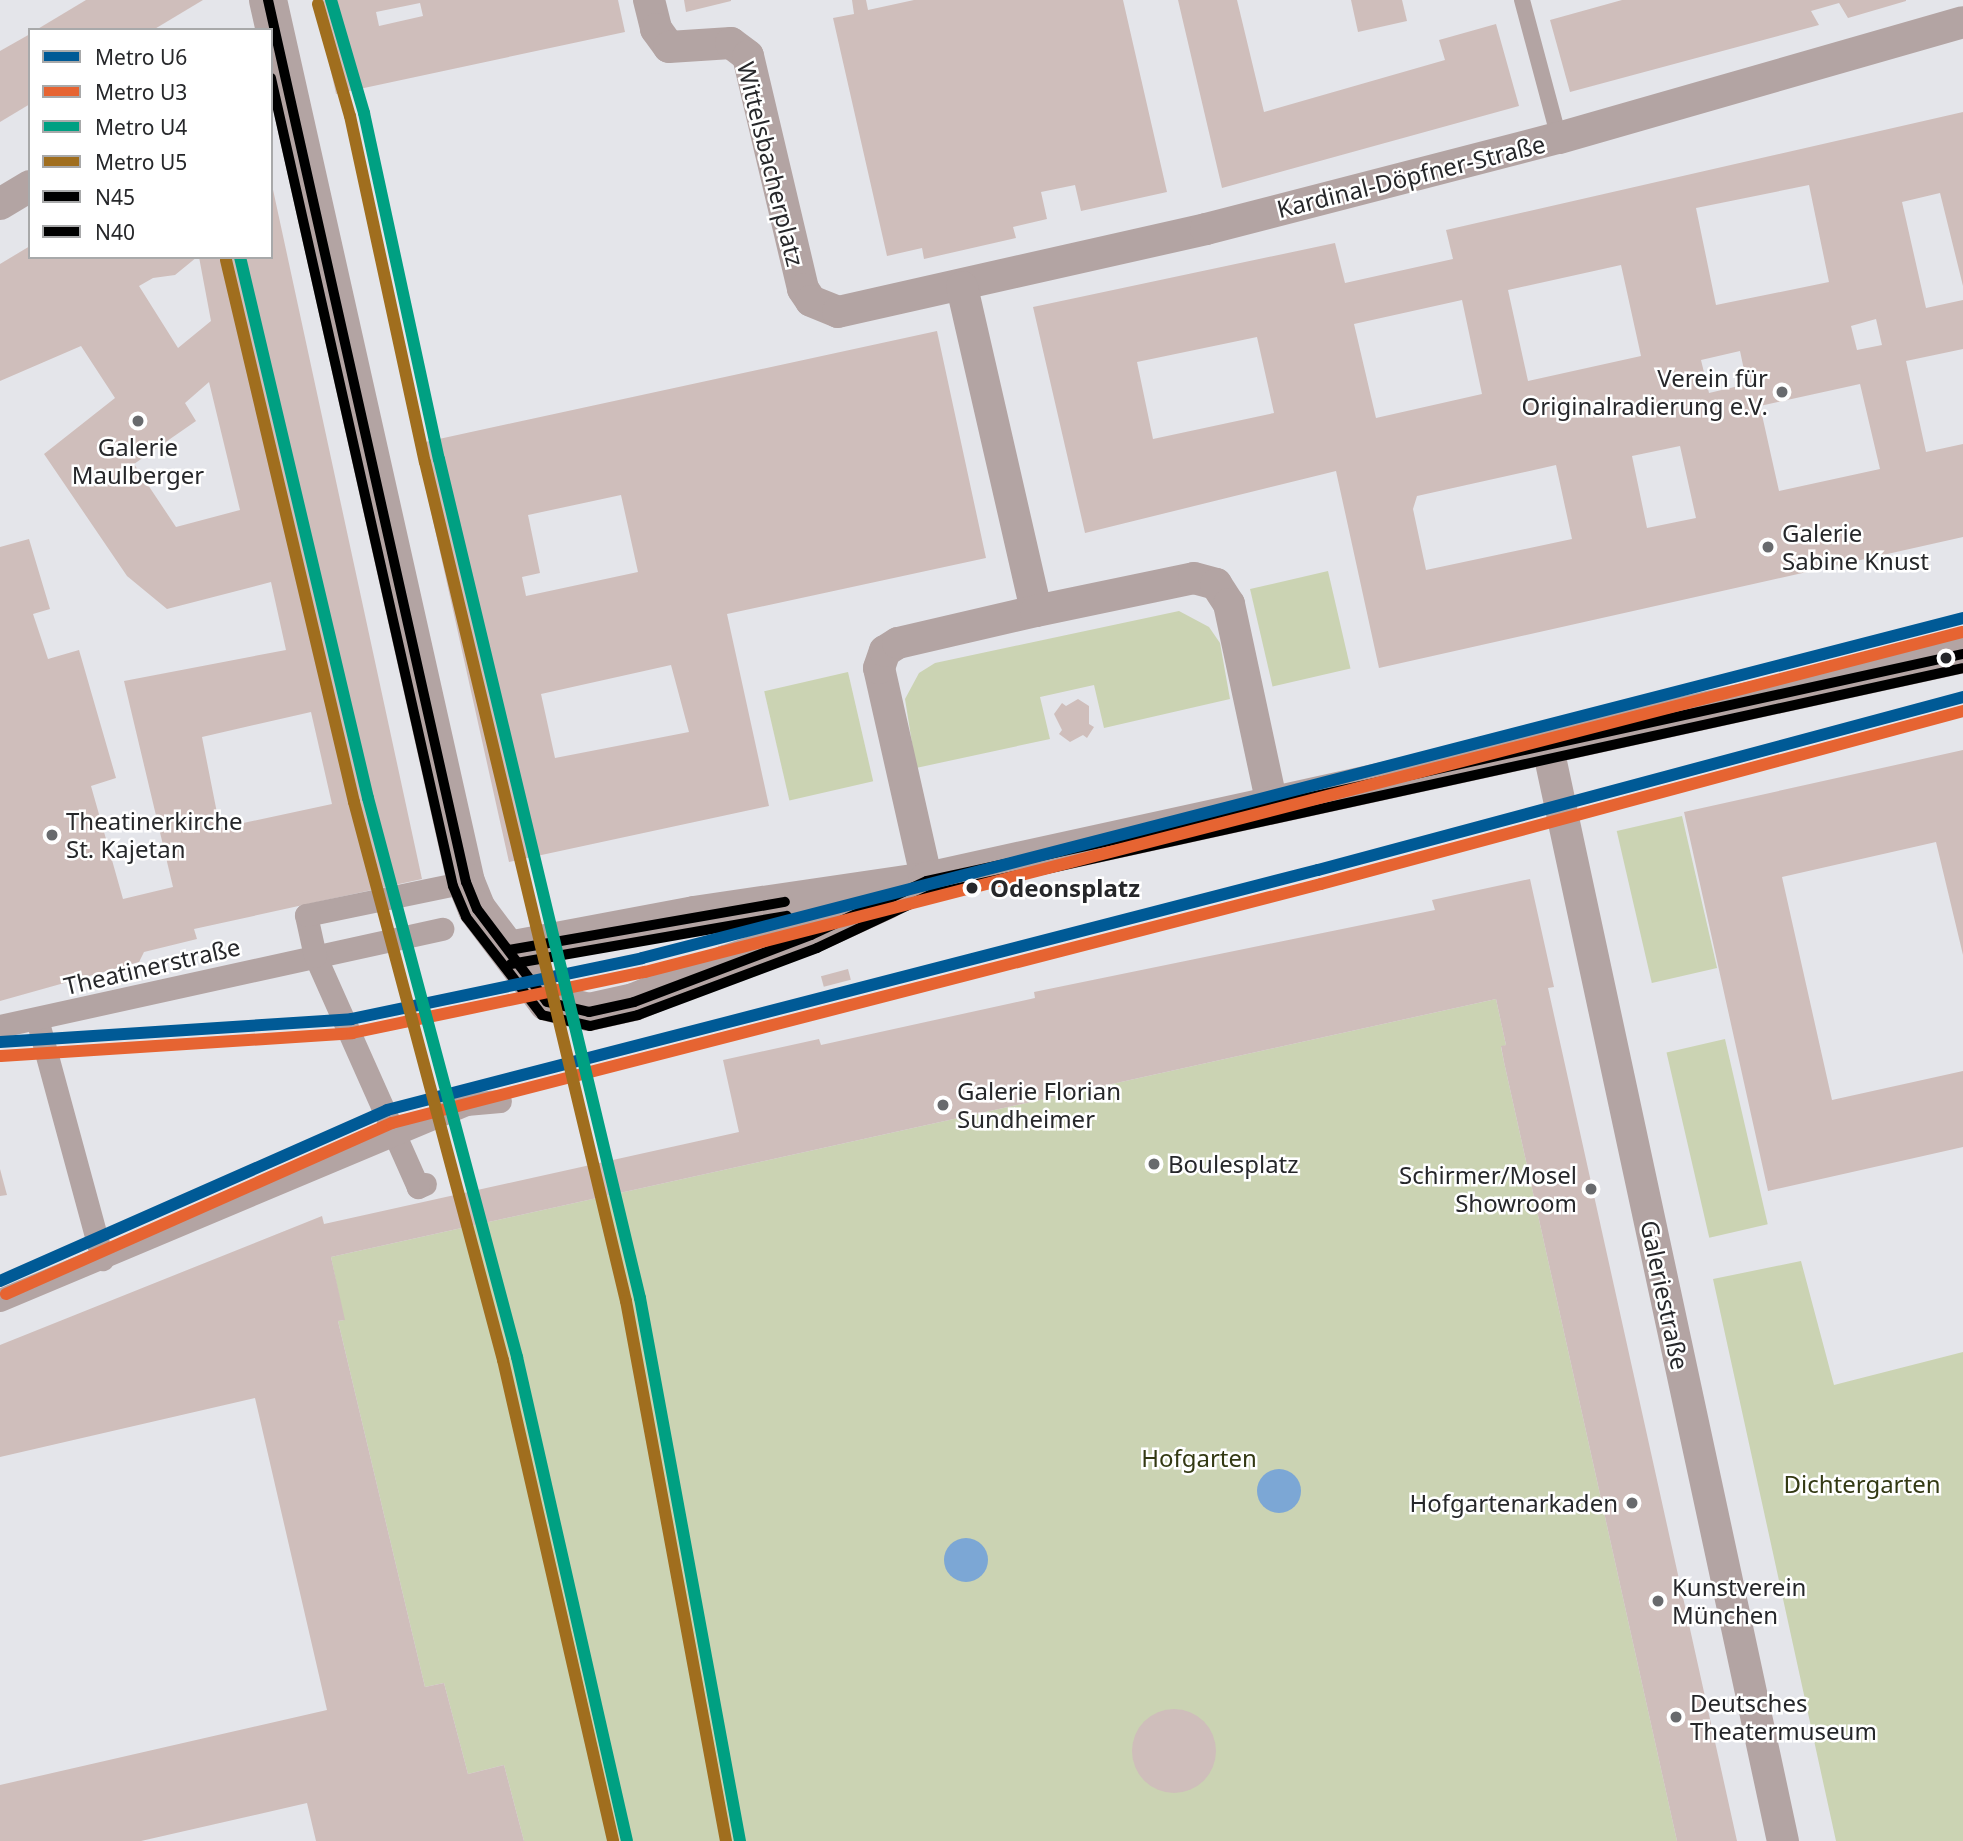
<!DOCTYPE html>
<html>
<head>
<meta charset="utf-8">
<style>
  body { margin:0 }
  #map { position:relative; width:1963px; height:1841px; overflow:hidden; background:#e4e5ea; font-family:"Noto Sans",sans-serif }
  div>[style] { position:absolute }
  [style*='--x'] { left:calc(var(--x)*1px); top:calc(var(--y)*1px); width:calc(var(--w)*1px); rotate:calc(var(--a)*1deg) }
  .green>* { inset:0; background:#cbd3b3; transform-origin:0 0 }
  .water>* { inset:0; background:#7ca7d5 }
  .round { border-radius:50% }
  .building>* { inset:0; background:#cfbebb; transform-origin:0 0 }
  .service>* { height:16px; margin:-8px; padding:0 8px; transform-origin:8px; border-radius:8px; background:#b3a4a3 }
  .pedestrian>* { height:23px; margin:-11.5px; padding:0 11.5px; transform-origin:11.5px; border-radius:11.5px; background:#b3a4a3 }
  .minor>* { height:32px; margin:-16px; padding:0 16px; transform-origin:16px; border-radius:16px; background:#b3a4a3 }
  .tertiary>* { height:38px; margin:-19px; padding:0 19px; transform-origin:19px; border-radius:19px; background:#b3a4a3 }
  .bus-1>* { height:10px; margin:-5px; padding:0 5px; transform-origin:5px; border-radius:5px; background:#000 }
  .bus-2>* { height:10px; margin:-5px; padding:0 5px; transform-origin:5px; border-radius:5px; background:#000 }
  .metro-1>* { height:12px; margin:-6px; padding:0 6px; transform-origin:6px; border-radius:6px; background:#005a96 }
  .metro-2>* { height:12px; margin:-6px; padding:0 6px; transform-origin:6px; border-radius:6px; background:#e66432 }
  .metro-3>* { height:12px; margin:-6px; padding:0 6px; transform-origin:6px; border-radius:6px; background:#00a082 }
  .metro-4>* { height:12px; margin:-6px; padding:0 6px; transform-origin:6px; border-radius:6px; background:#a06e1e }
  .dots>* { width:19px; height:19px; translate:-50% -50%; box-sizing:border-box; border:4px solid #fff; border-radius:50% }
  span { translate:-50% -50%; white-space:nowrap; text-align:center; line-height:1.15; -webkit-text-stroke:5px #fff; paint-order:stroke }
  .street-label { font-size:24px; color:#26272a }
  .poi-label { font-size:24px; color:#26272a }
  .right { translate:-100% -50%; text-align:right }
  .left { translate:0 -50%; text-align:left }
  .stop-label { font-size:24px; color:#26272a; font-weight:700 }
  .park-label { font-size:24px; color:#333913 }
  .legend { position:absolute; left:28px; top:28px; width:245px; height:231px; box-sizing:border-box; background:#fff; border:2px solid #a8a9aa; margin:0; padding:9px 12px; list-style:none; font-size:21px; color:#26272a }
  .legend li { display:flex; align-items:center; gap:14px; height:35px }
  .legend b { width:35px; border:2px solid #a8a9aa }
</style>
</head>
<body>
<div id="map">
  <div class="green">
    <i style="left:1328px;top:571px;width:100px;height:80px;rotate:77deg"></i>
    <i style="clip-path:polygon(1179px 611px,1209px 627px,1220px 643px,1230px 699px,1104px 728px,1094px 685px,1040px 697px,1050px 739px,916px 768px,905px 699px,919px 673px,935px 663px)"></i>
    <i style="left:848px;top:672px;width:112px;height:86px;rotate:77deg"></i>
    <i style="left:1682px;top:816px;width:156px;height:67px;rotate:77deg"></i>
    <i style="clip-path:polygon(1496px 999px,1506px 1045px,1501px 1047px,1504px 1062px,1677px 1841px,524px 1841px,504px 1765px,468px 1774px,444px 1683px,425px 1687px,338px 1321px,344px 1320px,331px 1257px)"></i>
    <i style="left:1725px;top:1039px;width:190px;height:60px;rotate:77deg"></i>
    <i style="clip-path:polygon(1801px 1261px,1834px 1385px,1963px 1352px,1963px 1841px,1836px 1841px,1713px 1279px)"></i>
  </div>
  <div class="water">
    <i class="round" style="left:1257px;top:1469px;width:44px;height:44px"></i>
    <i class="round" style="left:944px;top:1538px;width:44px;height:44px"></i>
  </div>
  <div class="building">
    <i style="clip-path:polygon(86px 0,203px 0,153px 30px,36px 30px)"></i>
    <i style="clip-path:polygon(evenodd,315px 0,618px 0,625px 32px,336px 94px,315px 0,420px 3px,423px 16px,379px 26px,376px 12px,420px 3px)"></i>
    <i style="clip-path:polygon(684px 0,731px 0,731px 1px,686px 12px)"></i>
    <i style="clip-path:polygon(852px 0,866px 0,868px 10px,914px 0,1123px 0,1167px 192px,1081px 211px,1075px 185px,1041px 192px,1047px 219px,1013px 227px,1016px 238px,924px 259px,922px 248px,887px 256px,833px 18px,854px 14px)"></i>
    <i style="clip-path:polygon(1178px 0,1237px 0,1264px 112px,1445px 60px,1439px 40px,1496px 24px,1519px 106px,1222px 188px)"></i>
    <i style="clip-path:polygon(1351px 0,1402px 0,1407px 21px,1358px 32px)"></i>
    <i style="clip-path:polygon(1622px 0,1906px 0,1906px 1px,1848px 18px,1839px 3px,1811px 11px,1819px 25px,1570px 92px,1550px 20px)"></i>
    <i style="clip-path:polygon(30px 34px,30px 104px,0 122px,0 51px)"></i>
    <i style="clip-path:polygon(evenodd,1963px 112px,1963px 286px,1940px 193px,1902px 202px,1926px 308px,1963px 300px,1963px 349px,1906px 361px,1926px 452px,1963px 444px,1963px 537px,1379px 668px,1336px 471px,1085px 533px,1033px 307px,1335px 243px,1345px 283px,1453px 259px,1446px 230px,1963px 112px,1809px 185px,1829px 282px,1716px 305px,1696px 208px,1809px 185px,1963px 112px,1621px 265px,1641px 356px,1528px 381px,1508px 290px,1621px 265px,1963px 112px,1462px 300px,1482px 394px,1376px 418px,1354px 324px,1462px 300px,1963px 112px,1876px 319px,1882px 345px,1857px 350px,1851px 326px,1876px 319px,1963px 112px,1257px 337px,1274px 413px,1153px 439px,1137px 362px,1257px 337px,1963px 112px,1740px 351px,1747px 384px,1709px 393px,1701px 360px,1740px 351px,1963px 112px,1860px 384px,1880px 469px,1779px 491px,1760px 406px,1860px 384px,1963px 112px,1680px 446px,1696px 518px,1647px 528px,1632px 456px,1680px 446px,1963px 112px,1556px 465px,1572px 539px,1426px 570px,1413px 509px,1417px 496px,1556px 465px)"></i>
    <i style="clip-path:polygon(evenodd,272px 185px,422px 879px,194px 929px,197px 939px,144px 952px,139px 962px,0 1001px,0 547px,29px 539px,50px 609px,33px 614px,48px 659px,79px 650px,116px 778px,91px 786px,123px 899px,173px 887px,124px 681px,286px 650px,271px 582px,167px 609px,127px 576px,44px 454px,115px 398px,81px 346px,0 381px,0 264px,30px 246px,30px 257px,197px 257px,175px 275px,153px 278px,139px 286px,178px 348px,211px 321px,199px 257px,271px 257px,272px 185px,209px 382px,240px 510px,176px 527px,134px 464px,196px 421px,185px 403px,209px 382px,272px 185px,311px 712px,332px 804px,220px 828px,202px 737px,311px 712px)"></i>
    <i style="clip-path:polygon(evenodd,937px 331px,986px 558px,727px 614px,769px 806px,509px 862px,416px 444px,937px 331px,621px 495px,638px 572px,526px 596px,522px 577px,540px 573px,528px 515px,621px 495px,937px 331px,671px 665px,689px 732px,555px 758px,541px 694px,671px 665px)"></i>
    <i style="clip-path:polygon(1078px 699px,1089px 706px,1089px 724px,1094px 727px,1087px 738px,1083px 735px,1070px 742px,1059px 734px,1062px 730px,1054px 714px,1062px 703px,1066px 706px)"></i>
    <i style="clip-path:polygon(1963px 750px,1963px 955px,1936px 842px,1782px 877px,1832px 1100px,1963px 1071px,1963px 1147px,1768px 1191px,1684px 812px)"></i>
    <i style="clip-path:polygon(1530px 879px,1554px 987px,1548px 988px,1737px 1841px,1677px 1841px,1504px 1062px,1501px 1046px,1506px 1045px,1496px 999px,331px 1257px,345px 1320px,338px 1321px,425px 1687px,444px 1683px,468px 1774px,504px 1765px,524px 1841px,316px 1841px,307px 1803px,141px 1841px,0 1841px,0 1785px,327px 1710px,255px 1398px,0 1457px,0 1345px,322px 1216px,324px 1224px,739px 1132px,723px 1060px,819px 1039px,821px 1045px,1035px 998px,1034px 992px,1435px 910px,1432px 900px)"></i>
    <i style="left:848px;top:969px;width:11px;height:28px;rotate:75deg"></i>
    <i style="clip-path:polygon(0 1169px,7px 1195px,0 1196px)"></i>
    <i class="round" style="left:1132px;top:1709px;width:84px;height:84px"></i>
  </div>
  <div class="service">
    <i style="--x:1522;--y:0;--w:143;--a:75"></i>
  </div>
  <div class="pedestrian">
    <i style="--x:37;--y:1019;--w:249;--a:74.8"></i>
    <i style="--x:0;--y:1026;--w:453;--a:-12.4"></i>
    <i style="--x:425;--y:1184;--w:8;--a:157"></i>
    <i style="--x:418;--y:1187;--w:253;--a:-114"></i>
    <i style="--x:315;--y:956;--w:42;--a:-102.4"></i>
    <i style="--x:306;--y:915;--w:163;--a:-11.7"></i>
    <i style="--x:0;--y:1300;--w:506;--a:-22.81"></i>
    <i style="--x:466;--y:1104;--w:34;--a:-5"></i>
  </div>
  <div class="minor">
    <i style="--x:649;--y:0;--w:30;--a:76"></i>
    <i style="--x:656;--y:29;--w:22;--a:54"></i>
    <i style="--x:669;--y:47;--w:62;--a:-3.7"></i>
    <i style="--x:731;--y:43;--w:21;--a:37"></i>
    <i style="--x:748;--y:56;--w:239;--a:76.7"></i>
    <i style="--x:803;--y:289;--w:14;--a:56"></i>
    <i style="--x:811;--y:301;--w:29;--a:22"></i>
    <i style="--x:838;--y:312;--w:377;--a:-12.7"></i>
    <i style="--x:1206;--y:229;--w:365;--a:-14.5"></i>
    <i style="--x:1559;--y:138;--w:420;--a:-16"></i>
    <i style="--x:0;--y:204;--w:35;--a:-31"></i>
    <i style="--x:962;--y:287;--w:332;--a:77.1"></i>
    <i style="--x:1548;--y:748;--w:1118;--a:77.87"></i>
    <i style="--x:927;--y:881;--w:218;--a:-102.7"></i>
    <i style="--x:879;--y:668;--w:18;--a:-71"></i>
    <i style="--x:885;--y:651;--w:15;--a:-32"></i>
    <i style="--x:898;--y:643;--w:142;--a:-13.1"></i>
    <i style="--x:1036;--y:611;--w:161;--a:-11.8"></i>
    <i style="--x:1194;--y:578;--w:23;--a:15"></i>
    <i style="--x:1216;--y:584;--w:24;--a:57"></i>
    <i style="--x:1229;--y:604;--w:205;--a:77.9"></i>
  </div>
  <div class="tertiary">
    <i style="--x:268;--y:0;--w:904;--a:77.35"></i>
    <i style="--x:466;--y:882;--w:29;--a:68"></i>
    <i style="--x:477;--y:909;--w:116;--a:53"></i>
    <i style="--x:547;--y:1002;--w:43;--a:13.4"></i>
    <i style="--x:589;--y:1012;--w:46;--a:-12.5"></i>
    <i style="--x:634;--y:1002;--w:100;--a:-22.4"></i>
    <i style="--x:726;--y:964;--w:90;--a:-18.8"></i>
    <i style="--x:811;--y:935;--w:84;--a:-24.7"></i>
    <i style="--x:509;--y:950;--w:188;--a:-10.7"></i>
    <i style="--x:694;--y:915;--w:235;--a:-8.3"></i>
    <i style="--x:927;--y:881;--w:1061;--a:-12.36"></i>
  </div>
  <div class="bus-1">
    <i style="--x:268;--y:0;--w:904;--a:77.35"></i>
    <i style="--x:466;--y:882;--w:29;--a:68"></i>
    <i style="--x:477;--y:909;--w:116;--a:53"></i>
    <i style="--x:547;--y:1002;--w:43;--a:13.4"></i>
    <i style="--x:589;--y:1012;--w:46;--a:-12.5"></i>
    <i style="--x:634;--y:1002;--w:189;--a:-20.7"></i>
    <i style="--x:811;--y:935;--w:128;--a:-25"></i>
    <i style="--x:927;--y:881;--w:1061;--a:-12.36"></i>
    <i style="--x:509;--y:950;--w:280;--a:-9.9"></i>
  </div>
  <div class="bus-2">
    <i style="--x:271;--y:78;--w:828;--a:77.31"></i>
    <i style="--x:453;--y:886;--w:34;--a:67"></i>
    <i style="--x:466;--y:917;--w:124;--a:52.2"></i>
    <i style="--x:542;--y:1015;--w:49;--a:12.9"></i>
    <i style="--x:590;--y:1026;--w:49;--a:-12.9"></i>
    <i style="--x:638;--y:1015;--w:191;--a:-20.5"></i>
    <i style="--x:817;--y:948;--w:127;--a:-25.2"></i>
    <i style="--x:932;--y:894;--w:1055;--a:-12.36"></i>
    <i style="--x:511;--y:964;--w:280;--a:-9.9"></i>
  </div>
  <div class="metro-1">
    <i style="--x:0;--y:1042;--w:352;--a:-3.7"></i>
    <i style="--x:351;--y:1019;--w:297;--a:-11.8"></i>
    <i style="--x:642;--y:958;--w:1364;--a:-14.43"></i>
    <i style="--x:0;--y:1281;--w:423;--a:-23.8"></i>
    <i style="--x:387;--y:1110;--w:961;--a:-14.46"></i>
    <i style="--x:1318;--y:870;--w:668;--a:-15.01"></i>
  </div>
  <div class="metro-2">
    <i style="--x:1;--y:1056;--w:352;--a:-3.7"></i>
    <i style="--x:352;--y:1033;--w:299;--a:-11.8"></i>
    <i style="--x:645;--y:972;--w:1361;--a:-14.47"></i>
    <i style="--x:6;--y:1294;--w:422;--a:-23.9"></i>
    <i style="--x:392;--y:1123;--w:959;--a:-14.43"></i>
    <i style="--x:1321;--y:884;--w:665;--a:-15.08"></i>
  </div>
  <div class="metro-3">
    <i style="--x:331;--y:0;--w:118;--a:73.7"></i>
    <i style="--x:364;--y:113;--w:354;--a:77.8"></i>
    <i style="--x:439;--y:459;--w:863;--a:76.53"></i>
    <i style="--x:640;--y:1298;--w:552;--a:79.57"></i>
    <i style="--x:240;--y:257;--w:556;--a:76.69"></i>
    <i style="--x:368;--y:798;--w:579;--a:75.07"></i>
    <i style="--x:517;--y:1357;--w:496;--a:77.2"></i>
  </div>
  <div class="metro-4">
    <i style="--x:318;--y:4;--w:116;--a:74.1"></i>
    <i style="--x:350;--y:116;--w:354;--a:77.8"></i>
    <i style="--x:425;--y:462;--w:863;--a:76.53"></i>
    <i style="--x:626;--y:1301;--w:549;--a:79.51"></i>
    <i style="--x:226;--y:260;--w:557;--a:76.71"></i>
    <i style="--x:354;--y:802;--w:578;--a:75.05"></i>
    <i style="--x:503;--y:1360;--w:493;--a:77.1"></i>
  </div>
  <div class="dots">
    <i style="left:1782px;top:392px;background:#686a6d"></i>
    <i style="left:138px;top:421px;background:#686a6d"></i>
    <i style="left:1768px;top:547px;background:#686a6d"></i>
    <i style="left:1946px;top:658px;background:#26272a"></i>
    <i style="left:52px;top:835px;background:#686a6d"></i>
    <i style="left:972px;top:888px;background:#26272a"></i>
    <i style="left:943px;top:1105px;background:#686a6d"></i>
    <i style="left:1154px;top:1164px;background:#686a6d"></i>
    <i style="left:1591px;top:1189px;background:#686a6d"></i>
    <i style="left:1632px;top:1503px;background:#686a6d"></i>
    <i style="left:1658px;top:1601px;background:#686a6d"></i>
    <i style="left:1676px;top:1717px;background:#686a6d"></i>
  </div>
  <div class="street-label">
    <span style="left:771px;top:164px;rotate:76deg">Wittelsbacherplatz</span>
    <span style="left:1411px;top:176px;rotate:-14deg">Kardinal-Döpfner-Straße</span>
    <span style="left:152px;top:966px;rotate:-13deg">Theatinerstraße</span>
    <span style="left:1665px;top:1295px;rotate:78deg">Galeriestraße</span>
  </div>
  <div class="poi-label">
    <span class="right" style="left:1768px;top:392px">Verein für<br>Originalradierung e.V.</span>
    <span style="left:138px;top:461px">Galerie<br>Maulberger</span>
    <span class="left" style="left:1782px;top:547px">Galerie<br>Sabine Knust</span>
    <span class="left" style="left:66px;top:835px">Theatinerkirche<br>St. Kajetan</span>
    <span class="left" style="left:957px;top:1105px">Galerie Florian<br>Sundheimer</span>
    <span class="left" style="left:1168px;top:1164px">Boulesplatz</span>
    <span class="right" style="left:1577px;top:1189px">Schirmer/Mosel<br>Showroom</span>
    <span class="right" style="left:1618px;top:1503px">Hofgartenarkaden</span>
    <span class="left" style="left:1672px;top:1601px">Kunstverein<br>München</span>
    <span class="left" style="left:1690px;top:1717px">Deutsches<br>Theatermuseum</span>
  </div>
  <div class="stop-label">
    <span class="left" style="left:990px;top:888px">Odeonsplatz</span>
  </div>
  <div class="park-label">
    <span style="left:1199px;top:1458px">Hofgarten</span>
    <span style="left:1862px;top:1484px">Dichtergarten</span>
  </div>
  <ul class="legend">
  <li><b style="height:9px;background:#005a96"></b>Metro U6</li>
  <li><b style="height:9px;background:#e66432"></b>Metro U3</li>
  <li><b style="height:9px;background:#00a082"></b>Metro U4</li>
  <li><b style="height:9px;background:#a06e1e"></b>Metro U5</li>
  <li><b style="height:9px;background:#000"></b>N45</li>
  <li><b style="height:9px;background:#000"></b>N40</li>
  </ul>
</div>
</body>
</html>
